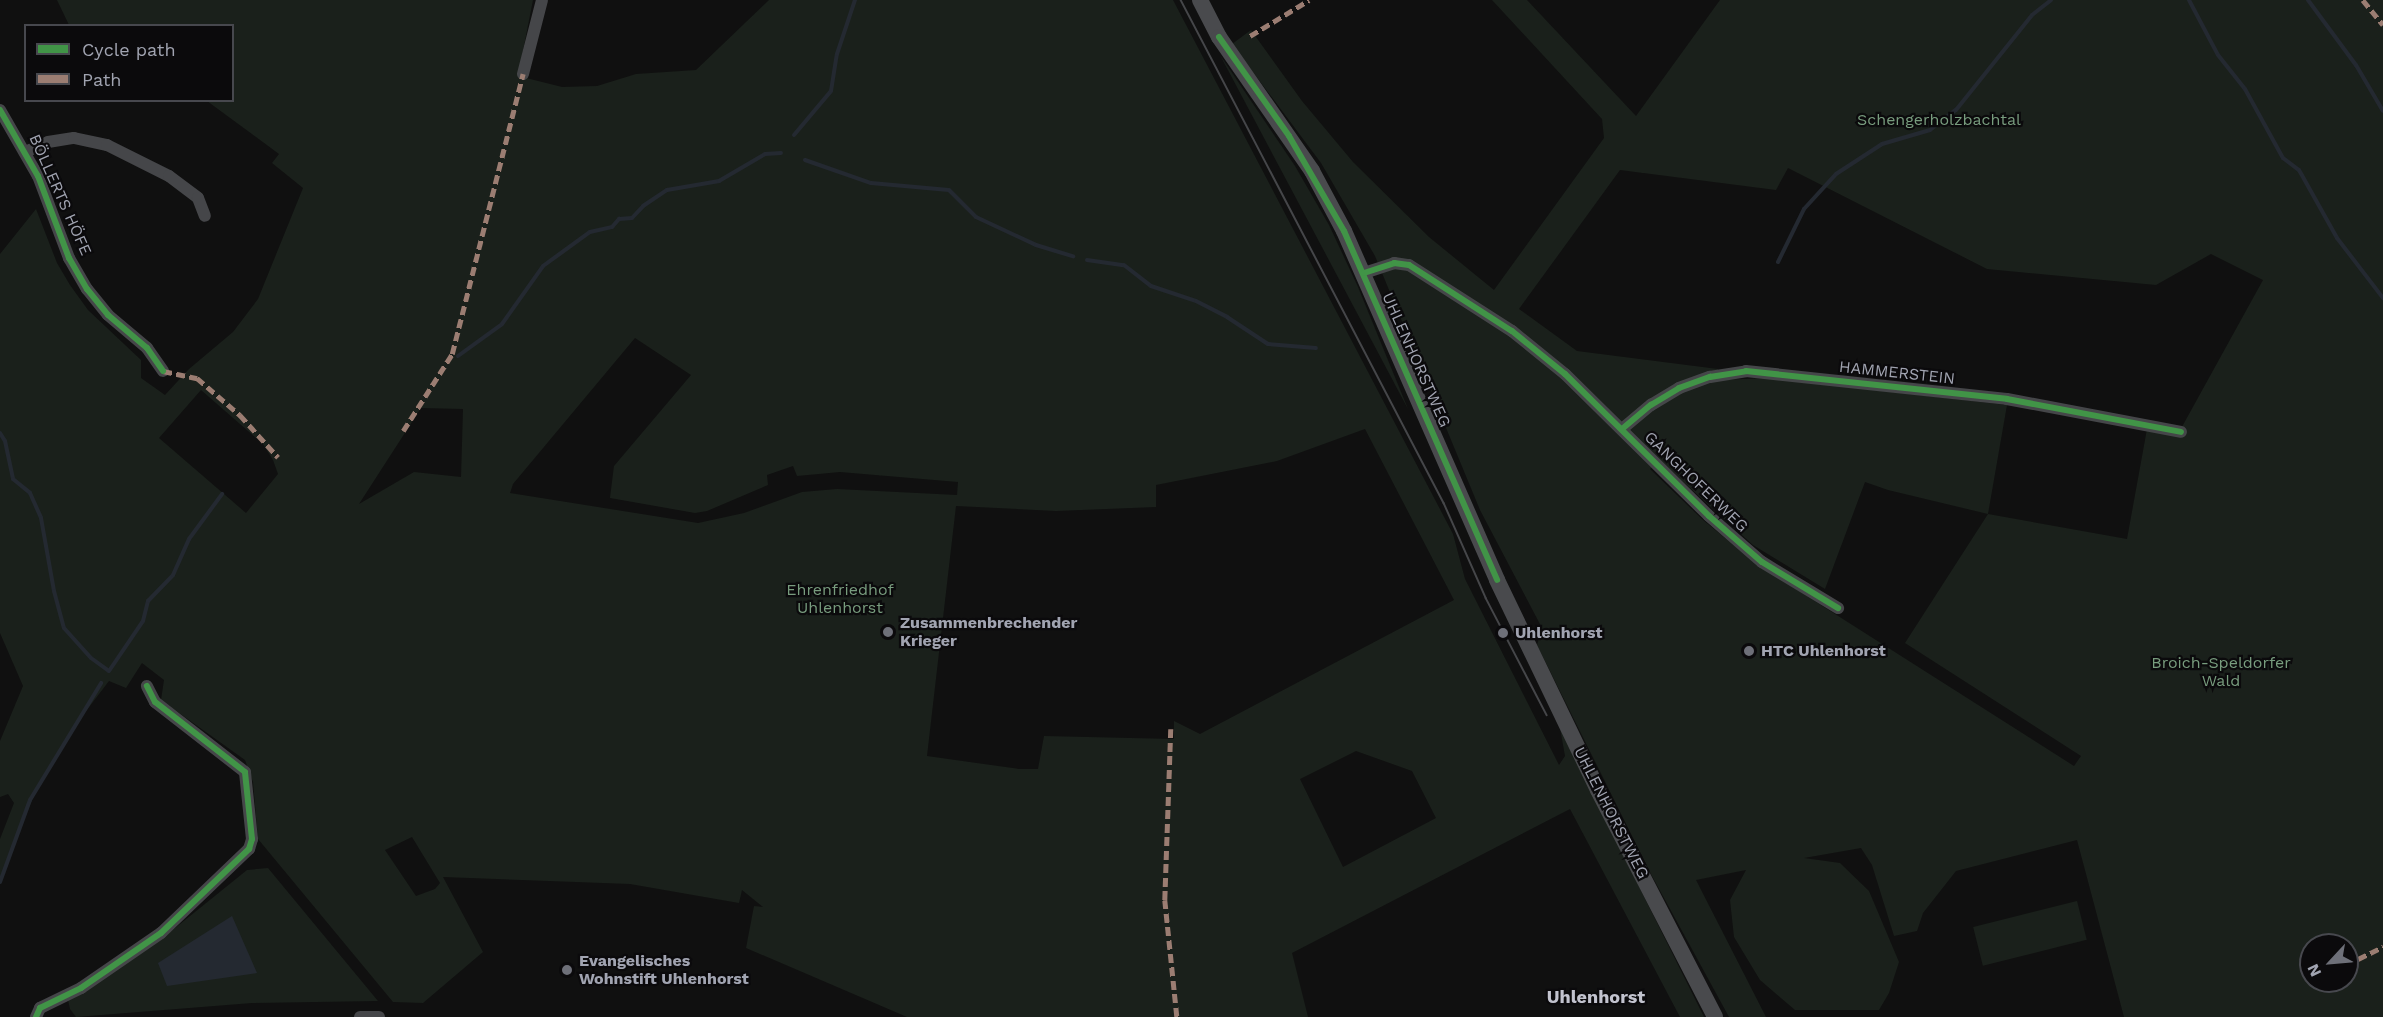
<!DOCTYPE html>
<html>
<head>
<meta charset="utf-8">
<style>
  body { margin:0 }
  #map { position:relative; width:2383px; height:1017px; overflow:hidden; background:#101010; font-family:"Work Sans",sans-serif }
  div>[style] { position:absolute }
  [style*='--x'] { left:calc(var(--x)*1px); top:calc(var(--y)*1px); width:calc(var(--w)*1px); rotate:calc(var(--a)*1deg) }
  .green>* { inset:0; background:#1a201b; transform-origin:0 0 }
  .water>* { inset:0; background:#242931 }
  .stream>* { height:4px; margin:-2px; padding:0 2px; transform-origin:2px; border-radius:2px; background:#242931 }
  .street>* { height:12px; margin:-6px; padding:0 6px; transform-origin:6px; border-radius:6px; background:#454649 }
  .secondary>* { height:16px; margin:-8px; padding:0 8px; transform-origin:8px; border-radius:8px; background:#494a4d }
  .tram>* { height:1.5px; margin:-0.75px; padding:0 0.75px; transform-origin:0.75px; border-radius:0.75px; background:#454649 }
  .quiet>* { height:4.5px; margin-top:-2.25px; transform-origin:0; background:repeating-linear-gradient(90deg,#9b7d72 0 9px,transparent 0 13.5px) }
  .cycleway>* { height:6px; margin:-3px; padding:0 3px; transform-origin:3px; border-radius:3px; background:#419447 }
  .dots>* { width:16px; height:16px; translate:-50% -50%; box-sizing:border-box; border:3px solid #0b0a0c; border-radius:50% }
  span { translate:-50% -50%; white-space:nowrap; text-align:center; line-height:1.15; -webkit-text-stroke:4.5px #0b0a0c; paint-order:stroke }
  .park-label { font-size:16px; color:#789c7e }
  .street-label { font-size:16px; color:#a1a4b1 }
  .poi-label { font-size:16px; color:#a1a4b1; font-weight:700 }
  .left { translate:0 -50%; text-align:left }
  .neighbourhood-label { font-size:18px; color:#c2c3ce; font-weight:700 }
  .legend { position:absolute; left:24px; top:24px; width:210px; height:78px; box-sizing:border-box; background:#0b0a0c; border:2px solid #47484e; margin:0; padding:8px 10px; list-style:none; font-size:18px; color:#a1a4b1 }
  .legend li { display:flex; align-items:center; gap:12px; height:30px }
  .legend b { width:30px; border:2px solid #47484e }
  .north { position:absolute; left:2299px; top:933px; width:60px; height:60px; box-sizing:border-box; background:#0b0a0c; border:2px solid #47484e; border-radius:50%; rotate:244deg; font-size:16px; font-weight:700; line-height:24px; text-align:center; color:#a1a4b1 }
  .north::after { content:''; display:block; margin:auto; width:21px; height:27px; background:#6e7079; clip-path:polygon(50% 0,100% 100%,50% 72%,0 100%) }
</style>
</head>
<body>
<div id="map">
  <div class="green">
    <i style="clip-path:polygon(evenodd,57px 0,533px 0,518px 76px,562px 87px,597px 86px,636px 74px,696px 70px,769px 0,1173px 0,1453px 534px,1465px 579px,1559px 765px,1565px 756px,1560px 728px,1704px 1017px,1680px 1017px,1570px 809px,1292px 953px,1308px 1017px,907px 1017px,746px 948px,754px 906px,763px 907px,742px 890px,739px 903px,630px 884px,443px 877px,483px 952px,423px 1003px,393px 1002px,258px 839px,253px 782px,245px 760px,161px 700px,164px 680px,142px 663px,126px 688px,109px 681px,70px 732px,32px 800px,0 882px,0 839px,14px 803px,8px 794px,0 797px,0 741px,23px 686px,0 633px,0 254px,36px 209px,57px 263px,70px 285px,88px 310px,141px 360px,141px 378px,165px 395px,189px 369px,233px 332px,258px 299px,303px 188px,272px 163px,279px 154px,207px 101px,232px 100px,232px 26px,69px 25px,57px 0,635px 338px,691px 375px,614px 466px,610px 498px,695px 513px,707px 511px,768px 485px,767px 475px,793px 466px,797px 476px,840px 472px,958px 482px,957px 495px,837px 489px,802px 492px,744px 513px,698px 523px,510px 493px,513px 484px,635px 338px,57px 0,201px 390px,263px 444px,273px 460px,278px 474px,246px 513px,159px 438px,201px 390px,57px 0,421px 408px,463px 409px,461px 477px,414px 472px,359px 504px,421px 408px,57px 0,1365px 429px,1454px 600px,1200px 734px,1174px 721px,1174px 739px,1044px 736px,1038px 769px,1019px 769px,927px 756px,956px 506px,1056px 511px,1156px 507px,1156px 485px,1277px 461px,1365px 429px,57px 0,1356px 751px,1412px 771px,1436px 818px,1343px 867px,1300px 779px,1356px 751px,57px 0,412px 837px,440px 883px,435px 889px,416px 896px,385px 850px,412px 837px)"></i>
    <i style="clip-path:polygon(evenodd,1492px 0,1527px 0,1636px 116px,1720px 0,2383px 0,2383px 1017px,2124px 1017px,2077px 840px,1956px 871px,1923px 913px,1917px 931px,1894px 936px,1872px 865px,1861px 848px,1804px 858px,1840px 863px,1869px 891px,1899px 962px,1889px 993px,1879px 1010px,1795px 1010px,1760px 980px,1734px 937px,1730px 900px,1746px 870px,1696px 880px,1766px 1017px,1729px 1017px,1652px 876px,1537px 645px,1542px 628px,1480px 510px,1375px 256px,1321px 163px,1232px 44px,1251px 30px,1302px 101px,1353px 162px,1429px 237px,1494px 290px,1604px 138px,1602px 119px,1492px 0,1788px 168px,1987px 269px,2156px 285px,2211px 254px,2263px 280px,2178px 434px,2147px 429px,2127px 539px,1988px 514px,2007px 405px,1767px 378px,1719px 380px,1718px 369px,1577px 351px,1519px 309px,1620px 170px,1776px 190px,1788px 168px,1492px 0,1659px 460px,1753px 545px,1825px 589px,1865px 482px,1888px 490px,1988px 514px,1905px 643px,2081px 756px,2074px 766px,1758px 565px,1703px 520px,1650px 469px,1659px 460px,1492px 0,2311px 945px,2347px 945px,2347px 981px,2311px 981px,2311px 945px)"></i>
    <i style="clip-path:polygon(1220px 55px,1295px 166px,1329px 225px,1358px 287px,1408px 409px)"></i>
    <i style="clip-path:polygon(268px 868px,378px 1001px,252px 1003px,76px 1017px,70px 1009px,68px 1000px,164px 937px,247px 870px)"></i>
    <i style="left:2077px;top:901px;width:40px;height:107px;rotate:76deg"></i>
  </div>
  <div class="water">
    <i style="clip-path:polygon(232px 916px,257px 973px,167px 986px,158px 963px)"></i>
  </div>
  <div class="stream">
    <i style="--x:2189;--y:0;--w:62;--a:62.2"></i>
    <i style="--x:2218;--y:55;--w:43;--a:51.5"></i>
    <i style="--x:2245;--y:89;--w:79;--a:61.2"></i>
    <i style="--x:2283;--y:158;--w:20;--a:37"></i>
    <i style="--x:2299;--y:170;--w:78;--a:60.8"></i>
    <i style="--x:2337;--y:238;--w:76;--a:52.5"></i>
    <i style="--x:2308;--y:0;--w:81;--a:53.6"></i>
    <i style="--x:2356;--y:65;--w:53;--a:59.6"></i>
    <i style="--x:794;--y:135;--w:57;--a:-49.9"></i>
    <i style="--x:831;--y:91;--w:37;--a:-81"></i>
    <i style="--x:837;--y:54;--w:57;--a:-71.6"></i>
    <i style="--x:805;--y:160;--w:70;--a:19.2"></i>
    <i style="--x:871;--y:183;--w:78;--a:5.1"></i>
    <i style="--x:949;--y:190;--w:38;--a:45"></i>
    <i style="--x:976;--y:217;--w:66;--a:25"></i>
    <i style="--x:1036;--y:245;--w:39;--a:17"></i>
    <i style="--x:1087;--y:260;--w:37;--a:8"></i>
    <i style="--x:1124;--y:265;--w:34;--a:38"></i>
    <i style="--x:1151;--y:286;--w:47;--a:18.4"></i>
    <i style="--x:1196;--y:301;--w:35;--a:27"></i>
    <i style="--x:1227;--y:317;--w:49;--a:33.4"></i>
    <i style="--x:1268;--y:344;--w:48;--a:4.8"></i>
    <i style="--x:1778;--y:262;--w:59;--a:-63.9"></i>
    <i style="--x:1804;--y:209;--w:47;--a:-47.6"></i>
    <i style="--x:1836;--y:174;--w:55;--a:-33.1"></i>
    <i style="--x:1882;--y:144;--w:50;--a:-16.3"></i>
    <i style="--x:1930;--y:130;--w:33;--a:-38"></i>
    <i style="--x:1956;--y:110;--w:122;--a:-51.3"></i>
    <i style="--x:2032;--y:15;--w:24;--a:-38"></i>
    <i style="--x:458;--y:356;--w:54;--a:-36"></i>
    <i style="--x:502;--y:324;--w:71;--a:-54.7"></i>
    <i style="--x:543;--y:266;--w:58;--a:-35.9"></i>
    <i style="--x:590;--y:232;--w:23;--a:-13"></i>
    <i style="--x:612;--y:227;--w:11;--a:-49"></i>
    <i style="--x:619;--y:219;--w:13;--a:-4"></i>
    <i style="--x:632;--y:218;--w:16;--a:-47"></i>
    <i style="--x:643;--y:206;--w:29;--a:-34"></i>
    <i style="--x:667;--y:190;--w:53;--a:-9.8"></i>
    <i style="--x:719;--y:181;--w:53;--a:-30.4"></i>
    <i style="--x:765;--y:154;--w:16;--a:-4"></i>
    <i style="--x:0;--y:433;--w:9;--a:58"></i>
    <i style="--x:5;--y:441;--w:39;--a:78"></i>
    <i style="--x:13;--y:479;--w:22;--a:39"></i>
    <i style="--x:30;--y:493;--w:27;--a:66"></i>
    <i style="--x:41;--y:518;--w:74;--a:79.9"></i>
    <i style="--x:54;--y:591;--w:38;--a:75"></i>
    <i style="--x:64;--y:628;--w:40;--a:48"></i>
    <i style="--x:91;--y:658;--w:22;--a:36"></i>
    <i style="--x:109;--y:671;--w:60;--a:-55.8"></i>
    <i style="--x:143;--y:621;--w:21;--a:-76"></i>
    <i style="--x:148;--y:601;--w:36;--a:-46"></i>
    <i style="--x:173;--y:575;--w:39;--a:-66"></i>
    <i style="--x:189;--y:539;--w:56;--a:-53.7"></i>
    <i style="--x:0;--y:882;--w:87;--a:-69.9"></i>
    <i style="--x:30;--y:800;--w:137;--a:-58.7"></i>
  </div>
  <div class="street">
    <i style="--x:523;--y:74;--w:76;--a:-75.6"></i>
    <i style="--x:0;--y:110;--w:76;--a:60.1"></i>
    <i style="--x:38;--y:176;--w:88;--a:69.3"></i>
    <i style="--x:69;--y:258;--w:36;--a:60"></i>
    <i style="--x:87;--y:289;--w:33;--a:51"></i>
    <i style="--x:108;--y:315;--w:51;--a:40.2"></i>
    <i style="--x:147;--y:348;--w:28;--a:55"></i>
    <i style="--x:25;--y:152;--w:25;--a:-23"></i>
    <i style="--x:48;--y:142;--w:26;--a:-9"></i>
    <i style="--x:74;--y:138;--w:34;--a:12"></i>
    <i style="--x:107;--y:145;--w:69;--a:26.6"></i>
    <i style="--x:169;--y:176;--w:36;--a:37"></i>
    <i style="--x:198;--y:198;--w:19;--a:69"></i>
    <i style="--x:1364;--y:273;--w:32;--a:-18"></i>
    <i style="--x:1394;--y:263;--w:15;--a:8"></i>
    <i style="--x:1409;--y:265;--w:122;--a:32.7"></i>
    <i style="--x:1512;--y:331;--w:68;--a:39.1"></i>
    <i style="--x:1565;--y:374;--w:202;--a:44.6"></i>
    <i style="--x:1709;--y:516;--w:70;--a:41"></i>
    <i style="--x:1762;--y:562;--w:89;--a:31.2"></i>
    <i style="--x:1622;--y:429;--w:38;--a:-40"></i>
    <i style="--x:1651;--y:405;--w:33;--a:-31"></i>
    <i style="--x:1679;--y:388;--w:33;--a:-20"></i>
    <i style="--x:1710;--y:377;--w:36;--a:-9"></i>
    <i style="--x:1746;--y:371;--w:262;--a:6.1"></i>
    <i style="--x:2007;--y:399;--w:177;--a:10.7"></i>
    <i style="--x:36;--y:1017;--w:10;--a:-66"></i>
    <i style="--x:40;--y:1008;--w:46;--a:-26"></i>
    <i style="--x:81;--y:988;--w:97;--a:-34.5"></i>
    <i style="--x:161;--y:933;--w:122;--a:-43.7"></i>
    <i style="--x:249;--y:849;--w:10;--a:-73"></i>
    <i style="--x:252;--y:839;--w:67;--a:-96"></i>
    <i style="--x:245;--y:772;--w:114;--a:-142.1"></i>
    <i style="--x:155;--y:702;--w:18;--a:-117"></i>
    <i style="--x:360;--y:1017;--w:19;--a:0"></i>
  </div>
  <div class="secondary">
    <i style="--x:1200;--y:0;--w:42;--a:62.8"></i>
    <i style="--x:1219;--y:37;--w:163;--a:55.2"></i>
    <i style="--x:1312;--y:171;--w:68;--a:61.9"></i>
    <i style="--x:1344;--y:231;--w:381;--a:66.3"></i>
    <i style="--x:1497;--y:580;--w:233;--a:64.3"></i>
    <i style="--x:1598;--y:790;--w:255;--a:62.7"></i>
  </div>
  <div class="tram">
    <i style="--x:1181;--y:0;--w:568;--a:62.4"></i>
    <i style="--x:1444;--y:503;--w:104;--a:66.1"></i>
    <i style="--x:1486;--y:598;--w:132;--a:62.5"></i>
  </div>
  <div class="quiet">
    <i style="--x:2363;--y:0;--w:32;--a:51"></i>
    <i style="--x:1250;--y:36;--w:69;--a:-31.4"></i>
    <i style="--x:163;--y:371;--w:35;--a:12"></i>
    <i style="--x:197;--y:378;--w:57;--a:40.7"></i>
    <i style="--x:240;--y:415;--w:57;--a:47.9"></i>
    <i style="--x:403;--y:431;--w:91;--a:-57.5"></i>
    <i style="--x:452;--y:354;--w:289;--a:-75.8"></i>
    <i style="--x:1171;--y:729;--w:171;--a:92"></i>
    <i style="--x:1165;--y:900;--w:118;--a:84.1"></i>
    <i style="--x:2358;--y:959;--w:28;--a:-26"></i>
  </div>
  <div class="cycleway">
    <i style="--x:1219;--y:37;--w:121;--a:54.7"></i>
    <i style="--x:1289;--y:136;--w:110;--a:59.9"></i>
    <i style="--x:1344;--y:231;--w:381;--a:66.3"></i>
    <i style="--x:0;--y:110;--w:76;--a:60.1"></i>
    <i style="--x:38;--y:176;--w:88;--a:69.3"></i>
    <i style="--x:69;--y:258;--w:36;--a:60"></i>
    <i style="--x:87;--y:289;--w:33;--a:51"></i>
    <i style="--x:108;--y:315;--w:51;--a:40.2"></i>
    <i style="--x:147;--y:348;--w:28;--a:55"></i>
    <i style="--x:1364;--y:273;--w:32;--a:-18"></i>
    <i style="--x:1394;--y:263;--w:15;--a:8"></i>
    <i style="--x:1409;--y:265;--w:122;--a:32.7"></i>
    <i style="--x:1512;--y:331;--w:68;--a:39.1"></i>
    <i style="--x:1565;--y:374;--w:202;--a:44.6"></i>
    <i style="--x:1709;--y:516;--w:70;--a:41"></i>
    <i style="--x:1762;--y:562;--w:89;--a:31.2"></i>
    <i style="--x:1622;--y:429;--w:38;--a:-40"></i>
    <i style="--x:1651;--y:405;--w:33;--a:-31"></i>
    <i style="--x:1679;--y:388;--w:33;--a:-20"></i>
    <i style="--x:1710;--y:377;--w:36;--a:-9"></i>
    <i style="--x:1746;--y:371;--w:262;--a:6.1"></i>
    <i style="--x:2007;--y:399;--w:177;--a:10.7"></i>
    <i style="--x:36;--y:1017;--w:10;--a:-66"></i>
    <i style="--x:40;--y:1008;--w:46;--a:-26"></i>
    <i style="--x:81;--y:988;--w:97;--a:-34.5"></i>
    <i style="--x:161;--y:933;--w:122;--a:-43.7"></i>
    <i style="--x:249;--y:849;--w:10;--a:-73"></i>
    <i style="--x:252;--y:839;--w:67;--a:-96"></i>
    <i style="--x:245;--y:772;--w:114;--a:-142.1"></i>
    <i style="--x:155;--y:702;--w:18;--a:-117"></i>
  </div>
  <div class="dots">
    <i style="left:888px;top:632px;background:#6e7079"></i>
    <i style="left:1503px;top:633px;background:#6e7079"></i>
    <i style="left:1749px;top:651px;background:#6e7079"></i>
    <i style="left:567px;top:970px;background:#6e7079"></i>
  </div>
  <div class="park-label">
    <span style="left:1939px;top:120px">Schengerholzbachtal</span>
    <span style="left:840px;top:599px">Ehrenfriedhof<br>Uhlenhorst</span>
    <span style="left:2221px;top:672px">Broich-Speldorfer<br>Wald</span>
  </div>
  <div class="street-label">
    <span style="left:60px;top:195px;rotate:66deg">BÖLLERTS HÖFE</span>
    <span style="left:1416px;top:360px;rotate:66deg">UHLENHORSTWEG</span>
    <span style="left:1897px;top:373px;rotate:6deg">HAMMERSTEIN</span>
    <span style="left:1696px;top:482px;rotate:44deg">GANGHOFERWEG</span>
    <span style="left:1611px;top:813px;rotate:63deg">UHLENHORSTWEG</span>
  </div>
  <div class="poi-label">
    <span class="left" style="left:900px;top:632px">Zusammenbrechender<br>Krieger</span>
    <span class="left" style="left:1515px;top:633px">Uhlenhorst</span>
    <span class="left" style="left:1761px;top:651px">HTC Uhlenhorst</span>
    <span class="left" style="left:579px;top:970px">Evangelisches<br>Wohnstift Uhlenhorst</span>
  </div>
  <div class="neighbourhood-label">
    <span style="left:1596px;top:997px">Uhlenhorst</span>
  </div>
  <ul class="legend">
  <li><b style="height:8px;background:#419447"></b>Cycle path</li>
  <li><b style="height:8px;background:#9b7d72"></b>Path</li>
  </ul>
  <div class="north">N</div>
</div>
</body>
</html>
